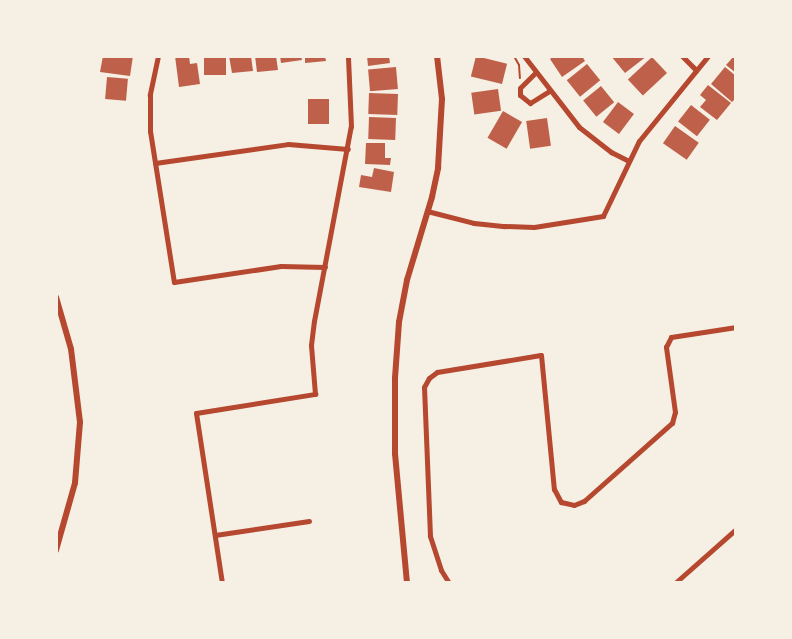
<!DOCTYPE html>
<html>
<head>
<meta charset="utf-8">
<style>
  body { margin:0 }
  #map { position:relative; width:792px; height:639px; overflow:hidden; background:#f6efe4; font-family:Ubuntu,sans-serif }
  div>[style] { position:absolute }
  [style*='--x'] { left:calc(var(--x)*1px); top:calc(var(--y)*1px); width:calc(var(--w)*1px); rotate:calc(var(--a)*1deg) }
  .building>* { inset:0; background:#bf614a; transform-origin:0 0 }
  .path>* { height:2px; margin:-1px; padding:0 1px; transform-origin:1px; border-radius:1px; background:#b5482f }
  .minor>* { height:5px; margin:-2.5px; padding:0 2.5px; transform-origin:2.5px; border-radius:2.5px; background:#b5482f }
  .tertiary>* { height:6px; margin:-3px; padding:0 3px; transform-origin:3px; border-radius:3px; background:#b5482f }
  span { translate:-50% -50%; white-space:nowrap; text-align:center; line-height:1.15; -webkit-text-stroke:4.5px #f6efe4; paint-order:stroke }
  .frame { position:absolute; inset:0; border:58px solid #f6efe4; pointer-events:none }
</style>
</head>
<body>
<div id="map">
  <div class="building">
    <i style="clip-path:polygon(103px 56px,133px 56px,130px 76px,100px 72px)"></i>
    <i style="clip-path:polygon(175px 56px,189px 56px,190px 64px,197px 63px,200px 84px,179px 87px)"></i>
    <i style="left:204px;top:56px;width:22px;height:19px"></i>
    <i style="clip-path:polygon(229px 56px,251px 56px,253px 71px,232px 73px)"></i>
    <i style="clip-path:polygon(255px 56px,276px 56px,278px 70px,257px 72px)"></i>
    <i style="clip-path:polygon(280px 56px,301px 56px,302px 60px,281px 63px)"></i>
    <i style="clip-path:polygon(305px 56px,325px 56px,326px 61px,305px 63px)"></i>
    <i style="clip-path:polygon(367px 56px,389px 56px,390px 63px,368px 66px)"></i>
    <i style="left:476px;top:56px;width:32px;height:21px;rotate:14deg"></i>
    <i style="clip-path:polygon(554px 56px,582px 56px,585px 61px,562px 77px,550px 59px)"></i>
    <i style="clip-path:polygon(611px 56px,647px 56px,625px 73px)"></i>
    <i style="clip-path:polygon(734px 56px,736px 56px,736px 73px,726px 65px)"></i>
    <i style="left:652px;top:57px;width:22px;height:33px;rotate:47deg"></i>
    <i style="left:587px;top:64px;width:21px;height:26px;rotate:51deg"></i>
    <i style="left:396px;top:67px;width:22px;height:28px;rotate:85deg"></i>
    <i style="clip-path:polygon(725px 67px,736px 76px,736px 98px,732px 102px,711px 84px)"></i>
    <i style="left:107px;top:77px;width:21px;height:22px;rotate:5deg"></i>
    <i style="clip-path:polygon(708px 85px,731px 103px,717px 120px,700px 107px,706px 100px,700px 95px)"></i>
    <i style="left:601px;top:86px;width:21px;height:23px;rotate:51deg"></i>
    <i style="left:498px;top:89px;width:22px;height:27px;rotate:82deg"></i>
    <i style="left:369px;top:93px;width:29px;height:21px;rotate:2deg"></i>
    <i style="left:308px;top:99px;width:21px;height:25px"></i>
    <i style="left:618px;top:102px;width:20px;height:25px;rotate:37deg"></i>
    <i style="left:691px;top:105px;width:24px;height:21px;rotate:38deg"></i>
    <i style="left:503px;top:111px;width:22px;height:31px;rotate:30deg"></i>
    <i style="left:369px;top:117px;width:27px;height:22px;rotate:2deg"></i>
    <i style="left:547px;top:118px;width:28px;height:21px;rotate:82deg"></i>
    <i style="left:675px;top:126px;width:29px;height:21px;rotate:35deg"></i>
    <i style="clip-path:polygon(366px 143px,385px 143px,385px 158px,391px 158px,390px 165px,365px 164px)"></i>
    <i style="clip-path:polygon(374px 168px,394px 172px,391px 192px,359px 187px,361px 175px,372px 177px)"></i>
  </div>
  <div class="path">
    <i style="--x:514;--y:56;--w:10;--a:61"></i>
    <i style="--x:519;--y:65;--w:13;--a:86"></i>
  </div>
  <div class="minor">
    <i style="--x:158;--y:56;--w:40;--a:102"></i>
    <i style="--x:150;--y:95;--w:36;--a:90"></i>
    <i style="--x:150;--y:131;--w:153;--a:81"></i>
    <i style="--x:174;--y:282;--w:108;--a:-8.5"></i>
    <i style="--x:281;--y:266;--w:44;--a:1.3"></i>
    <i style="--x:524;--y:56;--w:90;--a:52.2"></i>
    <i style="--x:579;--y:127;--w:41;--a:38"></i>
    <i style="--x:611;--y:152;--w:20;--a:27"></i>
    <i style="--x:682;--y:56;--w:20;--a:45"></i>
    <i style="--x:535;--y:73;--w:21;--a:135"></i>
    <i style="--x:520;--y:88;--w:7;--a:90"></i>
    <i style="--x:520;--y:95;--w:13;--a:39"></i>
    <i style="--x:530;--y:103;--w:22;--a:-32"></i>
    <i style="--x:155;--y:163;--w:134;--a:-8.1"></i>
    <i style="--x:288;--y:144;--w:60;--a:4.8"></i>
    <i style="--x:427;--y:211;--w:49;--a:14.3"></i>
    <i style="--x:474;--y:223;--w:31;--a:6"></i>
    <i style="--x:505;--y:226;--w:29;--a:2"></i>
    <i style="--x:534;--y:227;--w:70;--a:-9.1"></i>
    <i style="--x:603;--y:216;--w:83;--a:-64.4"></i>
    <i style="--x:639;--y:141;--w:109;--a:-50.9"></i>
    <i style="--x:215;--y:535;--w:95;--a:-8.5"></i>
    <i style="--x:222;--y:583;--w:172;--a:-98.7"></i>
    <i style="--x:196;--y:413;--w:121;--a:-9.1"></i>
    <i style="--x:315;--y:394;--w:49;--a:-94.7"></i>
    <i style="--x:311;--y:345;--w:24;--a:-83"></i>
    <i style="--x:314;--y:321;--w:198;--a:-79.3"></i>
    <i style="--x:351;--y:126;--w:70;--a:-92.5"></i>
    <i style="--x:449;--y:583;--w:15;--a:-122"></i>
    <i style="--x:441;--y:570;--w:36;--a:-108"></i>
    <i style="--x:430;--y:536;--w:149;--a:-92.3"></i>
    <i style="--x:424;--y:387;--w:10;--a:-61"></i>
    <i style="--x:429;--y:378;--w:10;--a:-37"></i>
    <i style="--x:437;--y:372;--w:105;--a:-9.3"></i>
    <i style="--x:541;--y:355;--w:135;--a:84.5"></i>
    <i style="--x:554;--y:489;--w:15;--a:62"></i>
    <i style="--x:561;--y:502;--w:13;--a:13"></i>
    <i style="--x:574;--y:505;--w:11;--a:-22"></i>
    <i style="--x:584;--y:501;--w:118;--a:-41.6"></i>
    <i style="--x:672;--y:423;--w:11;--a:-75"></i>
    <i style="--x:675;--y:412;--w:66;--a:-97.9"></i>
    <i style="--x:666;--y:347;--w:11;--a:-63"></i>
    <i style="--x:671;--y:337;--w:66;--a:-8.7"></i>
    <i style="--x:675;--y:583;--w:81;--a:-41.5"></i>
  </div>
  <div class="tertiary">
    <i style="--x:56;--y:297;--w:54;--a:73.9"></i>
    <i style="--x:71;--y:349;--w:74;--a:83"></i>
    <i style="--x:80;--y:422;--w:61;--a:94.7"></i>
    <i style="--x:75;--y:483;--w:70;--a:105.8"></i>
    <i style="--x:407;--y:583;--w:130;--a:-95.3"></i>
    <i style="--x:395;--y:454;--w:76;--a:-90"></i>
    <i style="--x:395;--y:378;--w:56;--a:-85.9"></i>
    <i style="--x:399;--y:322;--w:43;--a:-79.2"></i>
    <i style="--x:407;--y:280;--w:87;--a:-73.2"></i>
    <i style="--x:432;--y:197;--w:30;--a:-78"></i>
    <i style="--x:438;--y:168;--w:69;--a:-86.7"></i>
    <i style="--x:442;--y:99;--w:43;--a:-96.6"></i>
  </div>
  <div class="frame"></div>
</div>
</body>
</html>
